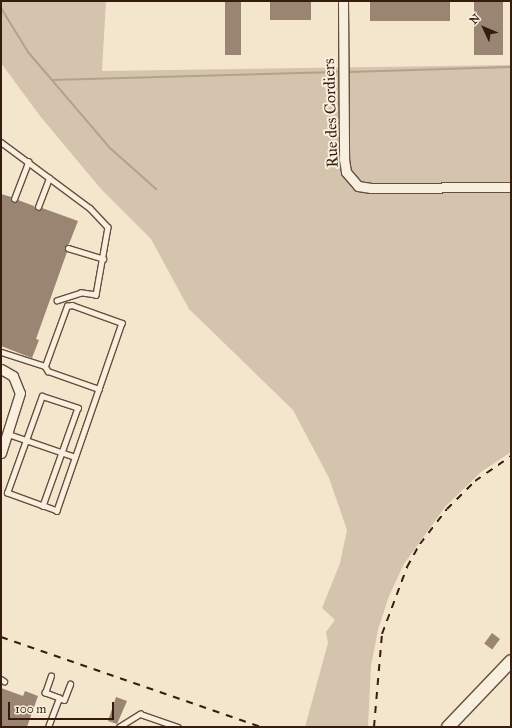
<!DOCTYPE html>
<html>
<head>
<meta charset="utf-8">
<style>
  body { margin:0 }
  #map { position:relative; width:512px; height:728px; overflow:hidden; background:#f4e6cd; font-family:"IM FELL Great Primer",serif }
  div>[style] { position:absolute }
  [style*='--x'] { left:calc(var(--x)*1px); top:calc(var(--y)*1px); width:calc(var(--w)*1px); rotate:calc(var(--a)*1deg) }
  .green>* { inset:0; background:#d4c4ad }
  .stream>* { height:2px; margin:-1px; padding:0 1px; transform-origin:1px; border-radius:1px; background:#b3a18c }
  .building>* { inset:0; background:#998571; transform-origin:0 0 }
  .roads { filter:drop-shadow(1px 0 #664e3e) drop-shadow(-1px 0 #664e3e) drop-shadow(0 1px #664e3e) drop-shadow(0 -1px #664e3e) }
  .lane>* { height:4.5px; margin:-2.25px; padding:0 2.25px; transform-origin:2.25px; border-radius:2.25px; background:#f8efde }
  .street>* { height:9px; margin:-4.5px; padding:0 4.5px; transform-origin:4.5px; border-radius:4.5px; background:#f8efde }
  .secondary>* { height:12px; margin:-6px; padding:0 6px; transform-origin:6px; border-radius:6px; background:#f8efde }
  .rail>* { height:2px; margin-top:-1px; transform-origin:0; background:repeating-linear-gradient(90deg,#361c0e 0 7px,transparent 0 14px) }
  span { translate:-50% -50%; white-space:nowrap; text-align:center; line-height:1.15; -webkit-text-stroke:4px #f8efde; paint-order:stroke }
  .street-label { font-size:16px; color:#361c0e }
  .frame { position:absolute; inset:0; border:2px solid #361c0e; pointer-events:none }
  .north { position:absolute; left:464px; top:8px; width:40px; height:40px; -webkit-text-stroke:3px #f8efde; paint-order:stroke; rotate:314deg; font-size:11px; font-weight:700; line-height:16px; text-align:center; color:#361c0e }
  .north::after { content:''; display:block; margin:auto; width:14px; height:18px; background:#361c0e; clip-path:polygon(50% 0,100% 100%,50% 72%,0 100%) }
  .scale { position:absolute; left:8px; top:702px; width:106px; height:18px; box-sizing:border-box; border:2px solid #361c0e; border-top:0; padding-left:5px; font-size:12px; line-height:14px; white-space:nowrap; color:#361c0e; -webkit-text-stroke:3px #f8efde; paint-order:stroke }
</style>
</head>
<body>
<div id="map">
  <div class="green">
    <i style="clip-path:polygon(1px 1px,106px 1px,102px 71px,511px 65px,511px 452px,481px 472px,445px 507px,404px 564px,389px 596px,378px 630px,371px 666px,368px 727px,305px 727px,328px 643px,326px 632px,335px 620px,322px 608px,340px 563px,347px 530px,329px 478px,293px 410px,189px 309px,151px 239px,101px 189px,40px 116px,1px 63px)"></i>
  </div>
  <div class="stream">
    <i style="--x:1;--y:8;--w:52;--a:58.5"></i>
    <i style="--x:28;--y:52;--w:126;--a:49.5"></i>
    <i style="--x:110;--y:148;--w:62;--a:41.7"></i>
    <i style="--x:349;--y:72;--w:162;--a:-1.8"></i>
    <i style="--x:52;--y:80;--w:285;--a:-1.6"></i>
  </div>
  <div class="building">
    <i style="left:225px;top:1px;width:16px;height:54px"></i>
    <i style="left:270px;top:1px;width:41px;height:19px"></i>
    <i style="left:370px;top:1px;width:80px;height:20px"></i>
    <i style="left:474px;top:1px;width:29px;height:54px"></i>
    <i style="clip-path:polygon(1px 194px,11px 197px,13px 203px,18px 200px,34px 206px,37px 211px,42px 208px,78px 221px,69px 244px,65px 247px,67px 252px,36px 339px,39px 340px,32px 358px,1px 346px)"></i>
    <i style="left:492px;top:633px;width:10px;height:13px;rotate:37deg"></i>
    <i style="clip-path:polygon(1px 688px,23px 696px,25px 691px,38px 696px,27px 727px,1px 727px)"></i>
    <i style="clip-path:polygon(116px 697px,127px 701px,117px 724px,108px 721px)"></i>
  </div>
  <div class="roads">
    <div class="lane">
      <i style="--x:1;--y:142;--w:111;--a:36.6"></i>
      <i style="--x:90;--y:208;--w:26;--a:47"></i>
      <i style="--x:108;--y:227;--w:69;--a:100"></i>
      <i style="--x:96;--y:295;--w:15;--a:-172"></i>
      <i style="--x:81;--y:293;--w:25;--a:162"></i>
      <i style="--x:14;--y:199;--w:40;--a:-69"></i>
      <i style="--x:38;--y:207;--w:31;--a:-69"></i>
      <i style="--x:68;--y:248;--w:37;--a:17"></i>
      <i style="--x:1;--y:352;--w:46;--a:17.7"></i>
      <i style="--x:45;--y:366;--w:64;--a:-69.9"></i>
      <i style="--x:67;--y:306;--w:5;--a:-11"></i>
      <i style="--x:72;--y:305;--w:53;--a:19.8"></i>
      <i style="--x:122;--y:323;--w:199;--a:109.1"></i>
      <i style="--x:57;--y:511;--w:15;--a:-160"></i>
      <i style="--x:43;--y:506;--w:38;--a:-160"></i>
      <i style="--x:7;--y:493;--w:103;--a:-70.2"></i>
      <i style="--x:42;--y:396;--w:38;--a:18"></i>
      <i style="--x:78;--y:408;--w:104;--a:109.7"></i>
      <i style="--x:45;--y:366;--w:6;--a:59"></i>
      <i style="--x:48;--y:371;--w:54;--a:19.4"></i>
      <i style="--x:8;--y:434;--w:71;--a:18.9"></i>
      <i style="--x:1;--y:679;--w:4;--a:34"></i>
      <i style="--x:59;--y:698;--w:5;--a:22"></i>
      <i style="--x:64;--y:700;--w:17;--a:-69"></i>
      <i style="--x:48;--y:727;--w:31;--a:-69"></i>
      <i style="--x:59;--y:698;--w:15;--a:-160"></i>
      <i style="--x:45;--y:693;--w:18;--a:-71"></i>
      <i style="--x:119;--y:727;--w:25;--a:-32"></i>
      <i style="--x:140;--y:714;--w:40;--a:18.9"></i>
    </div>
    <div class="street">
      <i style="--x:343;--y:1;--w:158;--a:89.6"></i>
      <i style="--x:344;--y:159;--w:13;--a:81"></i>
      <i style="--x:346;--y:172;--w:18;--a:49"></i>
      <i style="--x:358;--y:186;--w:13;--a:9"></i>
      <i style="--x:371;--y:188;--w:140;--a:-0.4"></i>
      <i style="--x:1;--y:369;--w:14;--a:30"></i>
      <i style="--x:13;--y:376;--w:18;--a:68"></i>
      <i style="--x:20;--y:393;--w:63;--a:107.6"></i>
    </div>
    <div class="secondary">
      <i style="--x:448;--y:727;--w:91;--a:-46.3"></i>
    </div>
  </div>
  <div class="rail">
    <i style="--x:1;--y:637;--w:275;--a:19.1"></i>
    <i style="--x:374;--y:727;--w:93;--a:-85.1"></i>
    <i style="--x:382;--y:634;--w:72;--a:-69.5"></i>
    <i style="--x:407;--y:567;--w:26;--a:-61"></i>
    <i style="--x:420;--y:544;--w:44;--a:-52.4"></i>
    <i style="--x:447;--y:509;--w:40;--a:-45"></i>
    <i style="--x:475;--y:481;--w:44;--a:-34.8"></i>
  </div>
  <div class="street-label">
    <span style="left:331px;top:113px;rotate:-92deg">Rue des Cordiers</span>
  </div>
  <div class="frame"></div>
  <div class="north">N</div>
  <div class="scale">100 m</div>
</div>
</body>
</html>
